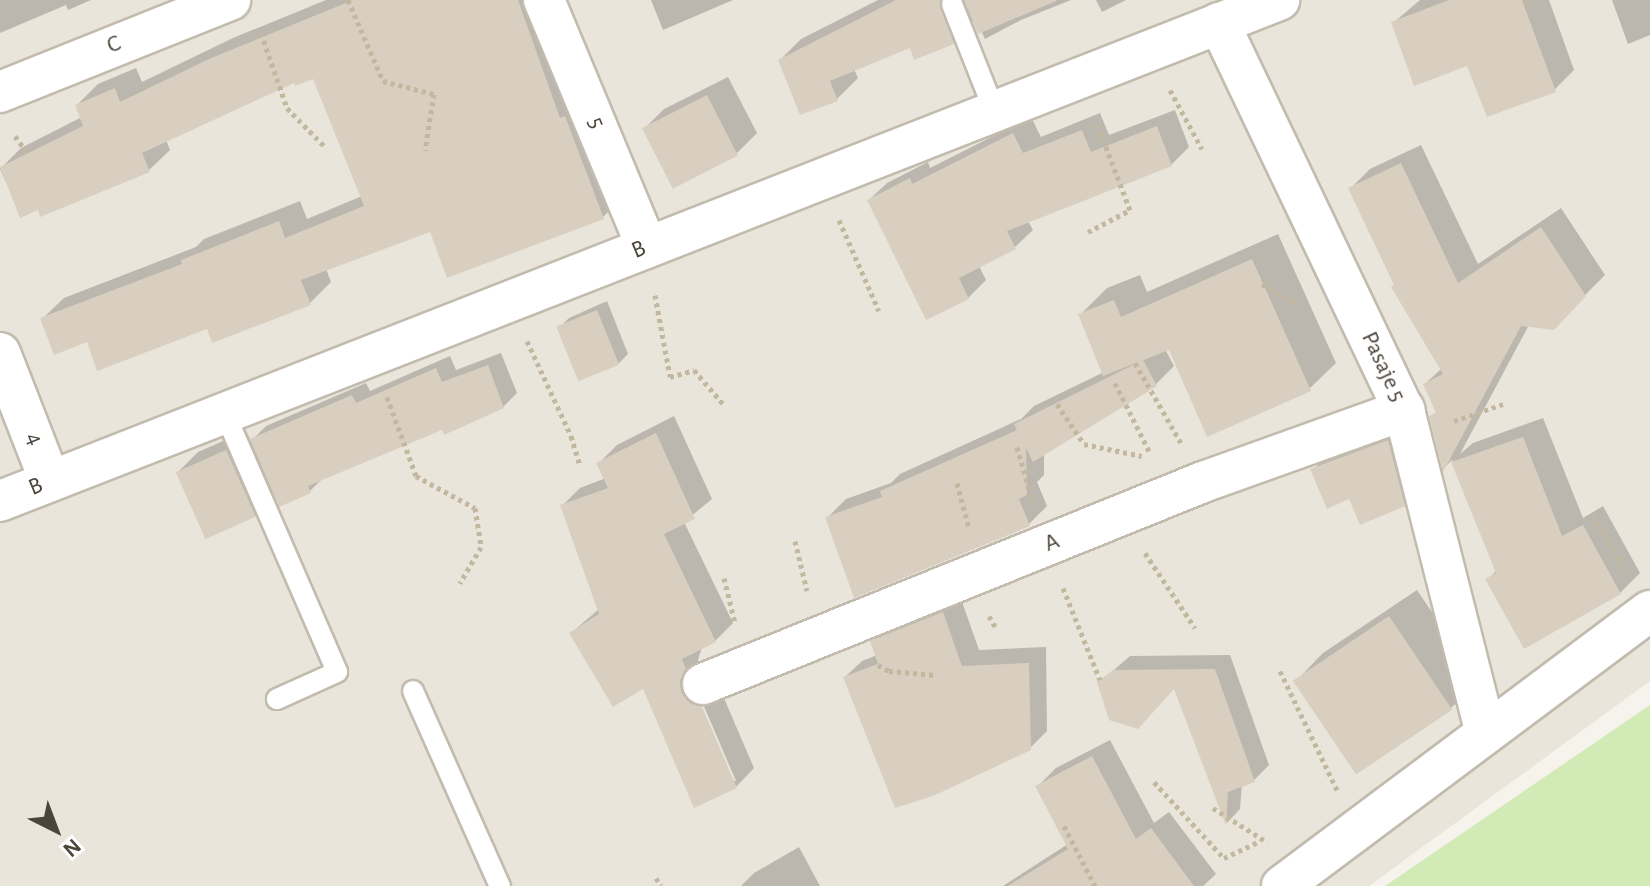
<!DOCTYPE html>
<html>
<head>
<meta charset="utf-8">
<style>
  body { margin:0 }
  #map { position:relative; width:1650px; height:886px; overflow:hidden; background:#f6f3ec; font-family:"Alegreya Sans",sans-serif }
  div>[style] { position:absolute }
  [style*='--x'] { left:calc(var(--x)*1px); top:calc(var(--y)*1px); width:calc(var(--w)*1px); rotate:calc(var(--a)*1deg) }
  .residential>* { inset:0; background:#eae5da }
  .green>* { inset:0; background:#d2eab5 }
  .shadow>* { inset:0; background:#0003 }
  .building>* { inset:0; background:#d8cfc1; transform-origin:0 0 }
  .path>* { height:5px; margin-top:-2.5px; transform-origin:0; background:repeating-linear-gradient(90deg,#c4b79f 0 4px,transparent 0 8px) }
  .roads { filter:drop-shadow(2px 0 #c2bbae) drop-shadow(-2px 0 #c2bbae) drop-shadow(0 2px #c2bbae) drop-shadow(0 -2px #c2bbae) }
  .service>* { height:20px; margin:-10px; padding:0 10px; transform-origin:10px; border-radius:10px; background:#fff }
  .minor>* { height:40px; margin:-20px; padding:0 20px; transform-origin:20px; border-radius:20px; background:#fff }
  span { translate:-50% -50%; white-space:nowrap; text-align:center; line-height:1.15; -webkit-text-stroke:7px #fff; paint-order:stroke }
  .street-label { font-size:24px; color:#4b4439 }
  .north { position:absolute; left:16px; top:790px; width:80px; height:80px; -webkit-text-stroke:6px #fff; paint-order:stroke; rotate:138deg; font-size:22px; font-weight:700; line-height:32px; text-align:center; color:#4b4439 }
  .north::after { content:''; display:block; margin:auto; width:28px; height:36px; background:#4b4439; clip-path:polygon(50% 0,100% 100%,50% 72%,0 100%) }
</style>
</head>
<body>
<div id="map">
  <div class="residential">
    <i style="clip-path:polygon(0 0,1650px 0,1650px 681px,1369px 886px,0 886px)"></i>
  </div>
  <div class="green">
    <i style="clip-path:polygon(1650px 705px,1650px 886px,1385px 886px)"></i>
  </div>
  <div class="shadow">
    <i style="clip-path:polygon(0 0,91px 0,68px 10px,66px 5px,0 33px)"></i>
    <i style="clip-path:polygon(326px 0,546px 0,624px 196px,603px 217px,432px 229px,326px 269px,331px 282px,310px 303px,208px 326px,88px 339px,42px 319px,64px 298px,196px 247px,204px 239px,300px 201px,307px 219px,362px 196px,314px 76px,295px 80px,166px 140px,170px 150px,148px 171px,21px 215px,0 169px,21px 148px,82px 117px,77px 105px,98px 84px,136px 68px,142px 82px,233px 38px)"></i>
    <i style="clip-path:polygon(651px 0,733px 0,663px 30px)"></i>
    <i style="clip-path:polygon(878px 0,1071px 0,1021px 20px,985px 39px,976px 19px,953px 42px,911px 46px,854px 69px,858px 78px,837px 99px,780px 60px,801px 39px)"></i>
    <i style="clip-path:polygon(1096px 0,1126px 0,1102px 12px)"></i>
    <i style="clip-path:polygon(1420px 0,1549px 0,1574px 70px,1554px 90px,1468px 64px,1393px 23px)"></i>
    <i style="clip-path:polygon(1612px 0,1650px 0,1650px 35px,1628px 44px)"></i>
    <i style="clip-path:polygon(728px 77px,757px 133px,737px 153px,644px 129px,664px 109px)"></i>
    <i style="clip-path:polygon(1175px 110px,1189px 147px,1171px 165px,1028px 221px,1033px 230px,1015px 247px,979px 266px,986px 280px,968px 298px,869px 200px,887px 183px,928px 162px,930px 168px,1031px 117px,1041px 137px,1100px 113px,1109px 135px)"></i>
    <i style="clip-path:polygon(1421px 145px,1478px 264px,1561px 208px,1605px 275px,1570px 310px,1529px 325px,1460px 454px,1473px 443px,1543px 418px,1583px 518px,1603px 506px,1640px 573px,1620px 593px,1488px 579px,1497px 570px,1452px 460px,1444px 468px,1432px 417px,1437px 411px,1425px 384px,1442px 368px,1350px 189px,1370px 169px)"></i>
    <i style="clip-path:polygon(1278px 234px,1336px 363px,1309px 389px,1170px 348px,1165px 349px,1174px 366px,1156px 384px,1044px 453px,1044px 475px,1037px 482px,1047px 506px,1029px 524px,827px 518px,846px 499px,891px 483px,900px 474px,1021px 419px,1034px 406px,1104px 372px,1080px 315px,1107px 288px,1140px 275px,1147px 292px)"></i>
    <i style="clip-path:polygon(607px 301px,628px 354px,618px 364px,559px 328px,569px 318px)"></i>
    <i style="clip-path:polygon(501px 353px,517px 393px,503px 407px,443px 427px,323px 478px,310px 491px,276px 494px,255px 516px,178px 472px,198px 452px,246px 431px,251px 441px,266px 426px,366px 383px,370px 391px,450px 356px,456px 370px)"></i>
    <i style="clip-path:polygon(evenodd,674px 416px,712px 499px,684px 522px,733px 623px,715px 641px,702px 647px,698px 660px,699px 673px,720px 689px,754px 768px,736px 787px,644px 686px,571px 633px,599px 609px,562px 506px,580px 488px,606px 478px,599px 463px,617px 445px,674px 416px,700px 697px,736px 781px,732px 781px,696px 698px,700px 697px)"></i>
    <i style="clip-path:polygon(1408px 422px,1424px 484px,1403px 504px,1350px 496px,1313px 470px,1333px 450px)"></i>
    <i style="clip-path:polygon(1417px 590px,1479px 681px,1451px 708px,1357px 772px,1296px 681px,1323px 653px)"></i>
    <i style="clip-path:polygon(960px 596px,979px 650px,1046px 647px,1047px 731px,1030px 748px,845px 677px,862px 661px,877px 655px,872px 642px,889px 625px)"></i>
    <i style="clip-path:polygon(1230px 655px,1269px 765px,1254px 780px,1242px 784px,1240px 809px,1227px 823px,1175px 686px,1099px 683px,1130px 656px)"></i>
    <i style="clip-path:polygon(1110px 740px,1154px 823px,1169px 812px,1216px 874px,1203px 886px,1003px 886px,1068px 844px,1038px 786px,1056px 768px)"></i>
    <i style="clip-path:polygon(799px 847px,820px 886px,741px 886px,754px 873px)"></i>
  </div>
  <div class="building">
    <i style="clip-path:polygon(353px 0,518px 0,560px 118px,565px 116px,604px 219px,447px 278px,430px 232px,301px 280px,311px 305px,212px 343px,207px 329px,97px 371px,87px 342px,54px 355px,40px 318px,182px 264px,181px 260px,279px 221px,285px 238px,364px 206px,313px 79px,295px 86px,294px 83px,142px 153px,150px 172px,40px 217px,38px 210px,20px 218px,0 167px,83px 126px,75px 105px,115px 88px,120px 102px,209px 59px)"></i>
    <i style="clip-path:polygon(896px 0,940px 0,954px 44px,914px 60px,910px 48px,830px 81px,838px 101px,800px 115px,778px 60px)"></i>
    <i style="clip-path:polygon(964px 0,1056px 0,1056px 1px,978px 34px)"></i>
    <i style="clip-path:polygon(1449px 0,1522px 0,1556px 92px,1487px 117px,1467px 66px,1414px 86px,1391px 22px)"></i>
    <i style="left:707px;top:95px;width:68px;height:73px;rotate:63deg"></i>
    <i style="clip-path:polygon(1157px 126px,1172px 166px,1007px 231px,1016px 249px,959px 278px,969px 299px,926px 320px,867px 200px,910px 178px,912px 184px,1013px 133px,1023px 153px,1082px 130px,1091px 152px)"></i>
    <i style="clip-path:polygon(1401px 163px,1458px 283px,1541px 227px,1586px 296px,1554px 330px,1521px 326px,1443px 472px,1429px 416px,1436px 413px,1423px 384px,1443px 374px,1391px 287px,1394px 285px,1348px 188px)"></i>
    <i style="clip-path:polygon(1252px 259px,1311px 391px,1207px 437px,1169px 350px,1103px 376px,1078px 314px,1114px 300px,1121px 317px)"></i>
    <i style="left:597px;top:310px;width:59px;height:44px;rotate:68deg"></i>
    <i style="clip-path:polygon(1143px 360px,1157px 386px,1033px 462px,1026px 448px,1027px 495px,1019px 499px,1030px 526px,854px 598px,825px 517px,882px 497px,880px 491px,1017px 430px,1014px 424px)"></i>
    <i style="clip-path:polygon(488px 365px,504px 408px,444px 435px,442px 430px,308px 486px,311px 493px,279px 507px,250px 439px,352px 395px,356px 403px,436px 368px,442px 382px)"></i>
    <i style="clip-path:polygon(656px 433px,695px 519px,664px 534px,716px 642px,682px 659px,686px 669px,680px 680px,681px 692px,690px 703px,702px 707px,737px 788px,694px 808px,643px 689px,613px 707px,569px 633px,599px 614px,560px 505px,608px 488px,596px 463px)"></i>
    <i style="clip-path:polygon(1523px 437px,1562px 536px,1583px 525px,1621px 594px,1524px 649px,1485px 579px,1496px 573px,1451px 462px)"></i>
    <i style="clip-path:polygon(1388px 440px,1405px 506px,1360px 525px,1349px 499px,1327px 509px,1310px 469px)"></i>
    <i style="left:226px;top:450px;width:73px;height:55px;rotate:66deg"></i>
    <i style="clip-path:polygon(943px 612px,962px 666px,1029px 663px,1031px 750px,933px 796px,895px 808px,843px 677px,878px 664px,870px 641px)"></i>
    <i style="left:1389px;top:616px;width:113px;height:116px;rotate:56deg"></i>
    <i style="clip-path:polygon(1215px 669px,1255px 782px,1228px 792px,1226px 826px,1174px 689px,1138px 729px,1109px 720px,1097px 682px,1113px 670px)"></i>
    <i style="clip-path:polygon(1092px 756px,1136px 839px,1151px 828px,1194px 886px,1008px 886px,1068px 849px,1035px 786px)"></i>
  </div>
  <div class="path">
    <i style="--x:348;--y:0;--w:88;--a:66.6"></i>
    <i style="--x:383;--y:81;--w:53;--a:14.3"></i>
    <i style="--x:434;--y:94;--w:57;--a:99.1"></i>
    <i style="--x:1525;--y:0;--w:9;--a:69"></i>
    <i style="--x:261;--y:33;--w:79;--a:70.9"></i>
    <i style="--x:287;--y:108;--w:56;--a:45.7"></i>
    <i style="--x:1170;--y:90;--w:67;--a:61.5"></i>
    <i style="--x:15;--y:136;--w:22;--a:54"></i>
    <i style="--x:839;--y:220;--w:99;--a:66.3"></i>
    <i style="--x:1088;--y:232;--w:47;--a:-27.6"></i>
    <i style="--x:1130;--y:210;--w:95;--a:-110.9"></i>
    <i style="--x:1262;--y:284;--w:36;--a:30"></i>
    <i style="--x:1293;--y:302;--w:7;--a:-8"></i>
    <i style="--x:655;--y:295;--w:83;--a:79.6"></i>
    <i style="--x:670;--y:377;--w:25;--a:-16"></i>
    <i style="--x:694;--y:370;--w:48;--a:49.3"></i>
    <i style="--x:527;--y:341;--w:105;--a:65.1"></i>
    <i style="--x:571;--y:436;--w:30;--a:73"></i>
    <i style="--x:1135;--y:363;--w:92;--a:60.1"></i>
    <i style="--x:1115;--y:383;--w:80;--a:63.4"></i>
    <i style="--x:387;--y:397;--w:84;--a:69.8"></i>
    <i style="--x:416;--y:476;--w:67;--a:28.5"></i>
    <i style="--x:475;--y:508;--w:39;--a:81"></i>
    <i style="--x:481;--y:547;--w:42;--a:120.3"></i>
    <i style="--x:1057;--y:404;--w:48;--a:56"></i>
    <i style="--x:1084;--y:444;--w:59;--a:11.7"></i>
    <i style="--x:1454;--y:421;--w:55;--a:-19.1"></i>
    <i style="--x:1017;--y:447;--w:58;--a:74.1"></i>
    <i style="--x:957;--y:483;--w:47;--a:75.1"></i>
    <i style="--x:1593;--y:515;--w:67;--a:60.4"></i>
    <i style="--x:795;--y:541;--w:51;--a:76.5"></i>
    <i style="--x:1145;--y:553;--w:90;--a:56.3"></i>
    <i style="--x:724;--y:578;--w:46;--a:76.3"></i>
    <i style="--x:1063;--y:588;--w:99;--a:68.1"></i>
    <i style="--x:989;--y:616;--w:14;--a:60"></i>
    <i style="--x:878;--y:665;--w:13;--a:29"></i>
    <i style="--x:889;--y:671;--w:46;--a:5"></i>
    <i style="--x:1280;--y:671;--w:132;--a:64.4"></i>
    <i style="--x:1154;--y:782;--w:103;--a:47.4"></i>
    <i style="--x:1224;--y:858;--w:40;--a:-25"></i>
    <i style="--x:1213;--y:808;--w:64;--a:32.2"></i>
    <i style="--x:1064;--y:826;--w:68;--a:62.7"></i>
    <i style="--x:656;--y:878;--w:9;--a:58"></i>
  </div>
  <div class="roads">
    <div class="service">
      <i style="--x:952;--y:4;--w:114;--a:68.4"></i>
      <i style="--x:225;--y:414;--w:281;--a:66.5"></i>
      <i style="--x:337;--y:672;--w:66;--a:155.8"></i>
      <i style="--x:413;--y:691;--w:214;--a:66"></i>
    </div>
    <div class="minor">
      <i style="--x:544;--y:0;--w:268;--a:67.4"></i>
      <i style="--x:1219;--y:23;--w:429;--a:64.5"></i>
      <i style="--x:1404;--y:410;--w:333;--a:75.8"></i>
      <i style="--x:0;--y:92;--w:248;--a:-21.8"></i>
      <i style="--x:0;--y:353;--w:137;--a:68.7"></i>
      <i style="--x:0;--y:501;--w:1374;--a:-21.39"></i>
      <i style="--x:703;--y:684;--w:539;--a:-22"></i>
      <i style="--x:1203;--y:482;--w:214;--a:-19.7"></i>
      <i style="--x:1282;--y:886;--w:459;--a:-36.8"></i>
    </div>
  </div>
  <div class="street-label">
    <span style="left:114px;top:45px;rotate:-22deg">C</span>
    <span style="left:596px;top:123px;rotate:67deg">5</span>
    <span style="left:639px;top:250px;rotate:-22deg">B</span>
    <span style="left:1383px;top:367px;rotate:65deg">Pasaje 5</span>
    <span style="left:34px;top:439px;rotate:68deg">4</span>
    <span style="left:36px;top:487px;rotate:-22deg">B</span>
    <span style="left:1052px;top:543px;rotate:-22deg">A</span>
  </div>
  <div class="north">N</div>
</div>
</body>
</html>
